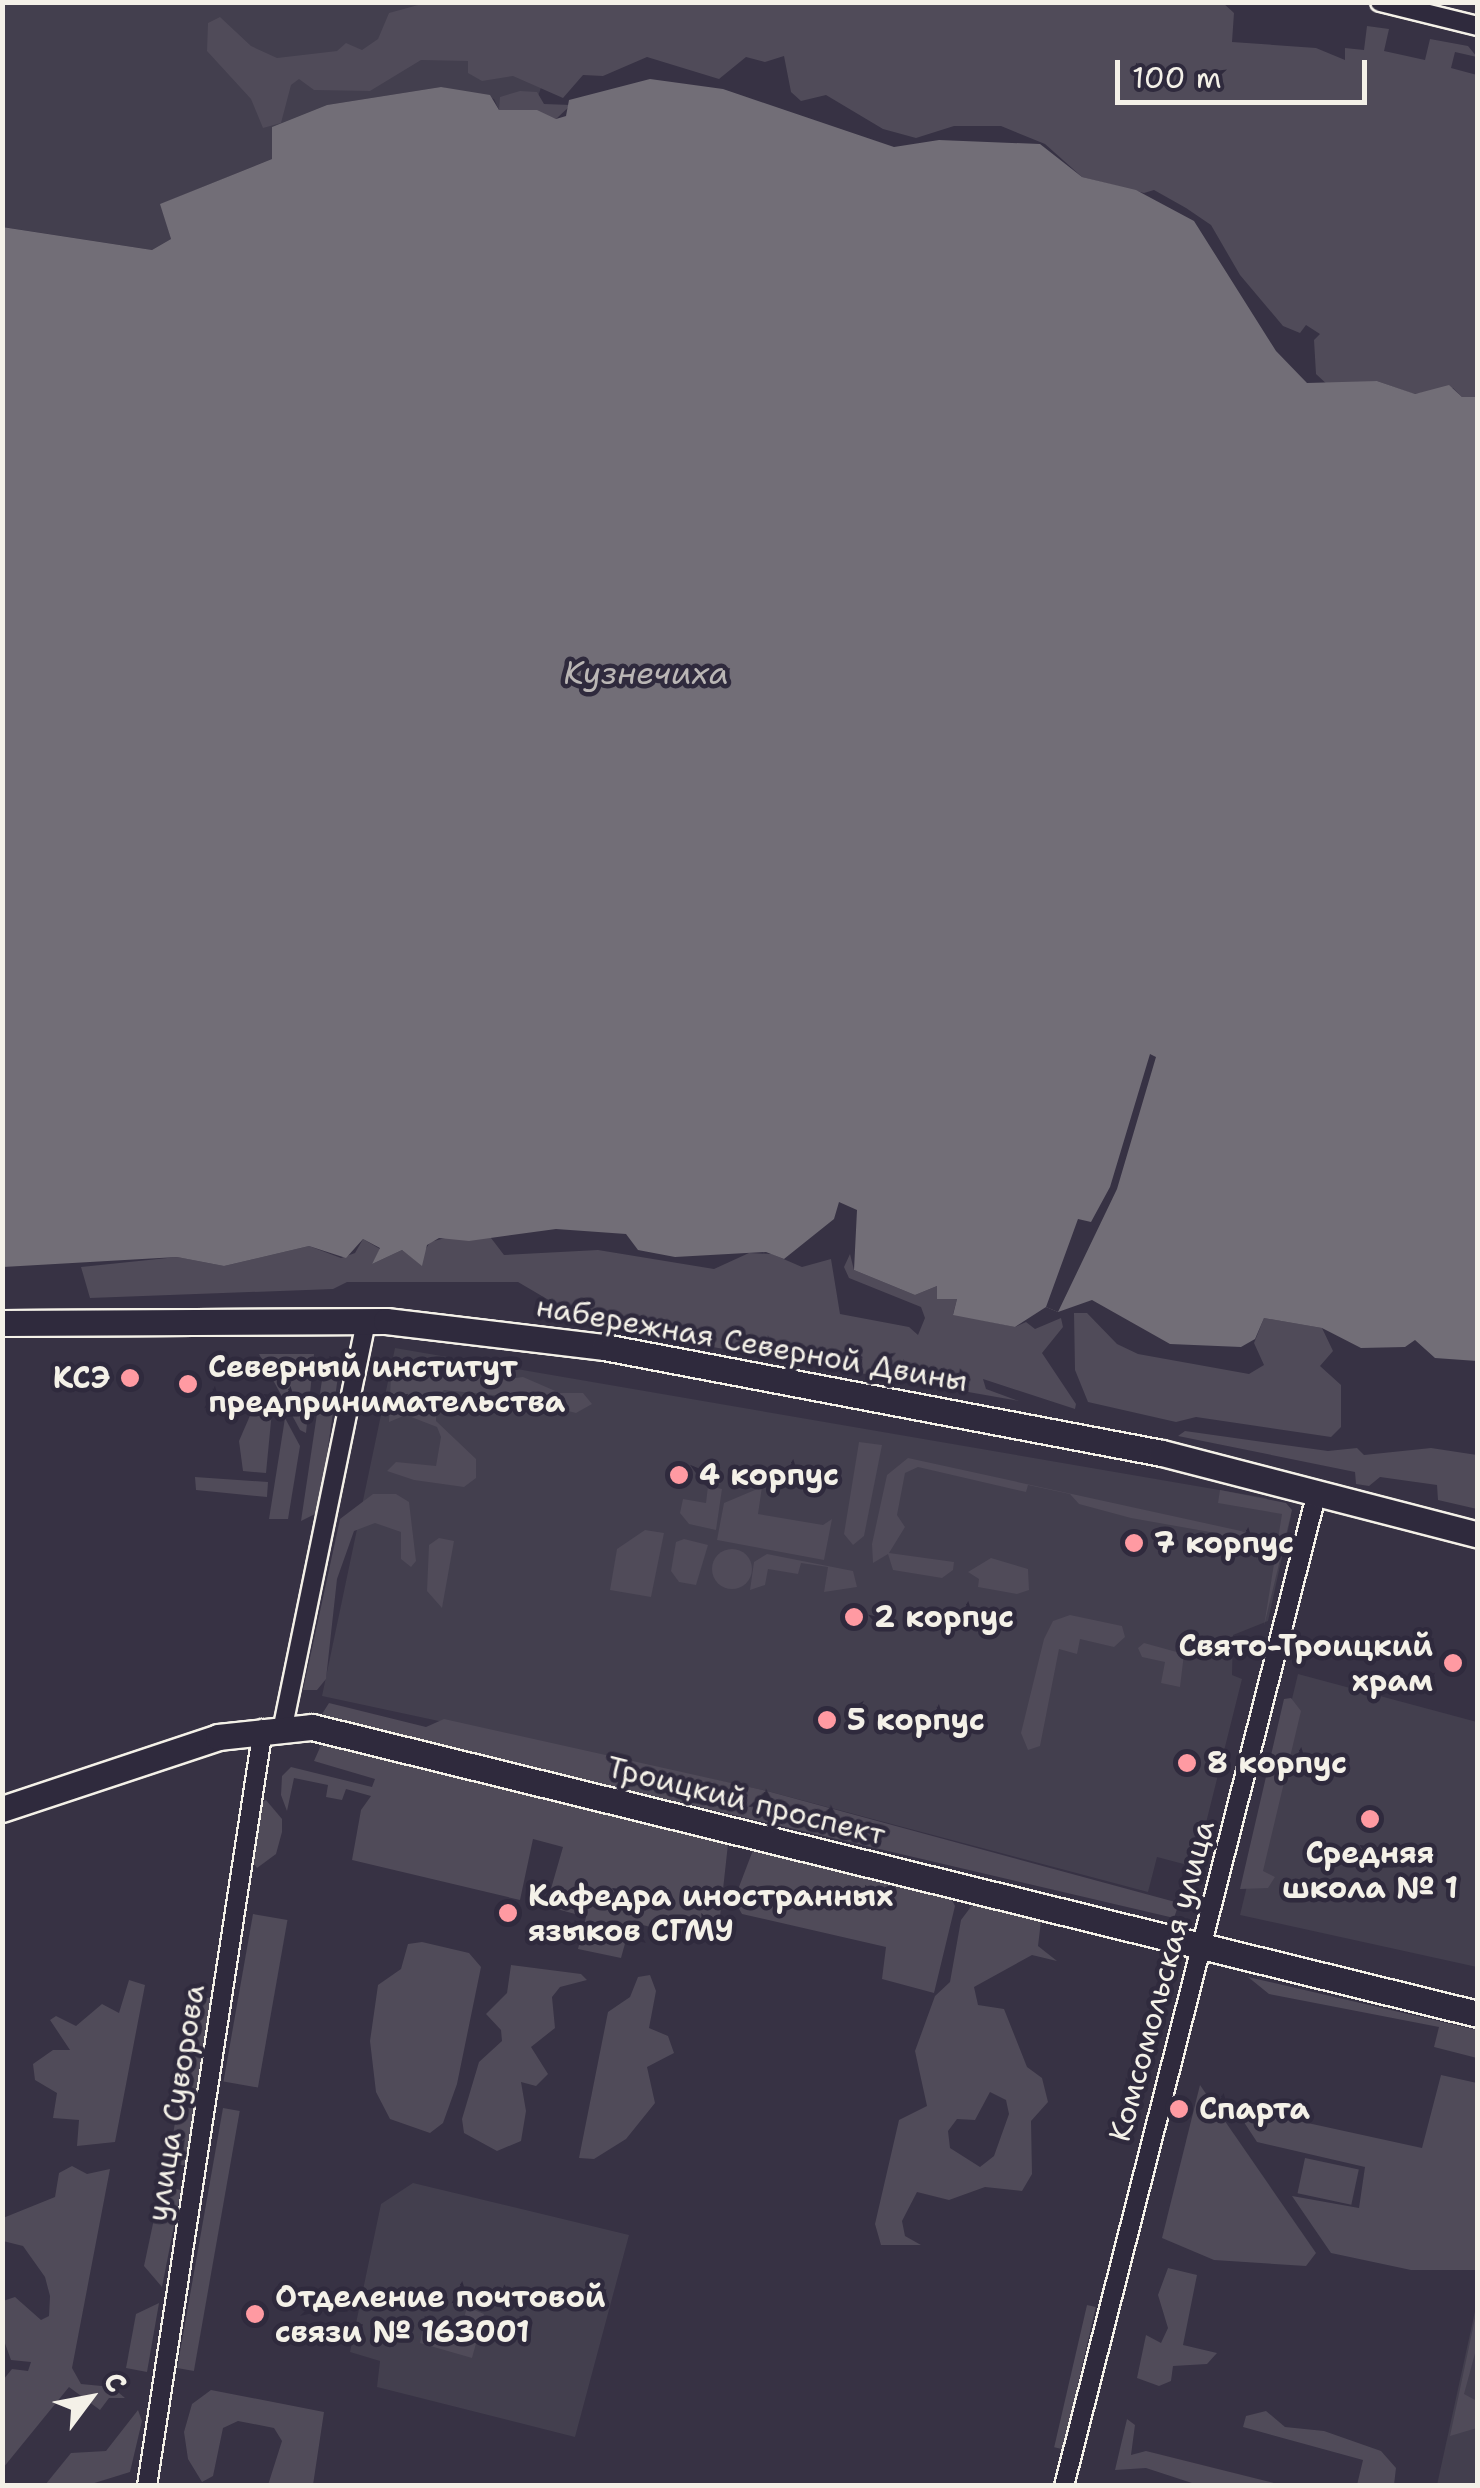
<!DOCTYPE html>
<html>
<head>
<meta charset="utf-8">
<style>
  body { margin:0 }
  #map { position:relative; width:1480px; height:2488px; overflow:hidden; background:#373244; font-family:"Shantell Sans",sans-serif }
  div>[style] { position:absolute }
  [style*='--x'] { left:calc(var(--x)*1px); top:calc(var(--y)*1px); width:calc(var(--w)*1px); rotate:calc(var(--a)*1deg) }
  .built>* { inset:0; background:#433f4e }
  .green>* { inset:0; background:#504b59; transform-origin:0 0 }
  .round { border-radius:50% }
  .water>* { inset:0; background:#726e77 }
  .pier>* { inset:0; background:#373244 }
  .roads { filter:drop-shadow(2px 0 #f4f1e8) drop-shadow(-2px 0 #f4f1e8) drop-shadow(0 2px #f4f1e8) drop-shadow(0 -2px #f4f1e8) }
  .street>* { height:18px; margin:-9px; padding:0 9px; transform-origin:9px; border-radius:9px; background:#2f2a3d }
  .secondary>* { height:25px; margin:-12.5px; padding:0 12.5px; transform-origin:12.5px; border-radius:12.5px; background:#2f2a3d }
  .dots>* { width:28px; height:28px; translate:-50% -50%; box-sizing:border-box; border:5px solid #2f2a3d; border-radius:50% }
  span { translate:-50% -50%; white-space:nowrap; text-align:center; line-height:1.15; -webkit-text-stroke:9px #2f2a3d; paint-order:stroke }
  .street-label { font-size:30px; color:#f4f1e8 }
  .poi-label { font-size:30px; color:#f4f1e8; font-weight:700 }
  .left { translate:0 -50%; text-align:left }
  .right { translate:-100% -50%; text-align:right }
  .water-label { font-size:32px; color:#bab6b5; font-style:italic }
  .frame { position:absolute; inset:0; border:5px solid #f4f1e8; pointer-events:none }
  .north { position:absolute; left:40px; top:2348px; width:100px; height:100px; -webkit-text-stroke:8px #2f2a3d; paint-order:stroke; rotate:58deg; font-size:28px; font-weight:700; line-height:40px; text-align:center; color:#f4f1e8 }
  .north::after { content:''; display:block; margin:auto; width:35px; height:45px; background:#f4f1e8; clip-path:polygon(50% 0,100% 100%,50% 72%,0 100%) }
  .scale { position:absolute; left:1115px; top:60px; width:252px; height:45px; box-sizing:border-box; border:5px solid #f4f1e8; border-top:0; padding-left:12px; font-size:30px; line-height:35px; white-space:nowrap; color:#f4f1e8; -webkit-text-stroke:8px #2f2a3d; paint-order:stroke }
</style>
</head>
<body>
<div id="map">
  <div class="built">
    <i style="clip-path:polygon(2px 3px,570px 3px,533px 111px,499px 110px,494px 99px,441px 87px,327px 105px,272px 127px,272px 159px,161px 204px,171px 239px,152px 250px,3px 227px)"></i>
    <i style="clip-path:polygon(395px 1348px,1266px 1498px,1291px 1516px,1268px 1621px,1233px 1635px,1232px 1675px,1242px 1679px,1195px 1867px,1157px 1857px,1148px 1892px,767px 1791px,322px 1696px)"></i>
    <i style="clip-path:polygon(1298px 1674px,1477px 1722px,1477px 1967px,1240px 1915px)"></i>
    <i style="clip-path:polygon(413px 2183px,629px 2235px,575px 2437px,377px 2387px,380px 2361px,350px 2352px,381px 2204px)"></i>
    <i style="clip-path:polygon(1477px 2302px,1477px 2485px,1437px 2485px)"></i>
  </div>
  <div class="green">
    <i style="clip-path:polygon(429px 2px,1222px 2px,1234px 13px,1232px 42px,1316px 48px,1345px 60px,1345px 48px,1364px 50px,1367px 26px,1389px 29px,1384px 51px,1425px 60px,1430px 39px,1468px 46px,1477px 57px,1455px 52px,1451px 68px,1477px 75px,1477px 397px,1462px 397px,1453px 388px,1414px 394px,1377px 381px,1330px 387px,1316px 374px,1314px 340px,1320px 334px,1306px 325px,1300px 333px,1283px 326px,1240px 275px,1211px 225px,1186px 208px,1154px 190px,1144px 193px,1082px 177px,1045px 144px,1001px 126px,954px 126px,916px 138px,883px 129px,826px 95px,801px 101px,791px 92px,784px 56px,765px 62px,746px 57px,719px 79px,647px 57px,603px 76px,583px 75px,563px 98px,513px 76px,482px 81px,468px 73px,468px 61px,421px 60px,370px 91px,314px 90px,299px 79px,291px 85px,281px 123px,263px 128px,251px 99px,207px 51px,208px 23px,220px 17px,251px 46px,277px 58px,337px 51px,346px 43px,362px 50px,378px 39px,389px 13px)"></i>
    <i style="clip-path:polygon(520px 91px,537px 92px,544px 104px,571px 105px,556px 119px,499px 110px,500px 97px)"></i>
    <i style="clip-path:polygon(449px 1237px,491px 1238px,504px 1255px,598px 1250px,714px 1269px,749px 1253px,772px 1254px,802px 1267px,831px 1259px,840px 1314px,909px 1327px,918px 1335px,925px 1318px,921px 1307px,849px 1278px,844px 1267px,850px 1254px,854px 1270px,915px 1295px,937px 1286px,948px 1299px,957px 1299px,953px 1314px,1015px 1327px,1026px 1322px,1035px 1329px,1061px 1318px,1063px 1327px,1042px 1353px,1076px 1404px,1075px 1409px,983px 1379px,986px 1389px,1019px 1401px,593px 1326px,518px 1282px,347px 1282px,333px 1289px,90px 1298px,81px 1267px,177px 1257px,224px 1266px,309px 1246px,341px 1258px,355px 1253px,363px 1239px,380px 1249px,372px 1264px,402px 1250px,418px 1262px,430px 1242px)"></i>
    <i style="clip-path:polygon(1074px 1313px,1087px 1313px,1117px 1344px,1138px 1354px,1249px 1374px,1264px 1365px,1254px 1343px,1264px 1318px,1322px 1328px,1333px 1351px,1320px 1366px,1341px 1385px,1341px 1427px,1331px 1437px,1196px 1417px,1176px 1422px,1088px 1402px,1075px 1370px)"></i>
    <i style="clip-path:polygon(259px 1354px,314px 1354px,306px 1433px,300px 1430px)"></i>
    <i style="clip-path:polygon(325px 1360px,340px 1362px,319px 1512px,301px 1521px)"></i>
    <i style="clip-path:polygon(431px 1368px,493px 1381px,523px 1377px,560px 1393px,583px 1393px,592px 1404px,576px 1413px,513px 1397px,444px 1390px,437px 1397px,436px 1421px,476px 1459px,476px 1478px,464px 1487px,414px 1480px,387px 1471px,396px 1462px,436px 1466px,441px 1437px,437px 1427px,406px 1415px,389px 1422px,391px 1374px)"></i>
    <i style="clip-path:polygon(252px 1411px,272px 1411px,266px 1473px,243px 1471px,239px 1441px)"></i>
    <i style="clip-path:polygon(285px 1418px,300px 1446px,288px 1519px,269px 1519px)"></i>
    <i style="clip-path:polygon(1185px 1431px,1328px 1451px,1357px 1448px,1364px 1455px,1431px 1448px,1477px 1455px,1477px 1509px,1438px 1500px,1437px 1485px,1380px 1477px,1369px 1486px,1356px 1484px,1355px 1472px,1178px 1436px)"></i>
    <i style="clip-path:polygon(859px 1442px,882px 1445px,864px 1536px,853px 1545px,844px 1534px)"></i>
    <i style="clip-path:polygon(908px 1458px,1241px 1531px,1253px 1536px,1256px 1559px,1251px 1547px,1220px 1541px,1221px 1534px,1131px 1518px,1079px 1504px,1070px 1494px,1028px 1485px,1026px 1492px,918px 1467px,905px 1473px,897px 1515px,905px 1527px,889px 1553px,954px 1562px,953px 1570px,942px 1578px,893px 1570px,888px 1554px,873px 1563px,872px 1544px,887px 1475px)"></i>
    <i style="clip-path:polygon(195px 1477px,268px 1482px,267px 1497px,196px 1490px)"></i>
    <i style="clip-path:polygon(708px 1486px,722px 1489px,716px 1530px,689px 1524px,680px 1513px,683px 1499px,706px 1503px)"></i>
    <i style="clip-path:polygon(762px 1487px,758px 1514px,823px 1525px,832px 1519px,824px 1560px,717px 1540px,724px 1503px)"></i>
    <i style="clip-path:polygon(1220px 1490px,1286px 1503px,1292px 1510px,1264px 1626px,1282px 1514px,1218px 1503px)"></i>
    <i style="clip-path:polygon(373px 1494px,396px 1494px,409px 1502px,416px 1561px,411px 1567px,401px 1559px,401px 1532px,375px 1523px,354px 1531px,337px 1579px,326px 1679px,317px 1690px,303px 1690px,340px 1519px)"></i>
    <i style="clip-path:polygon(645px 1530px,664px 1533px,651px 1597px,610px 1590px,617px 1549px)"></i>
    <i style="clip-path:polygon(439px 1538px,454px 1541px,442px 1608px,427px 1591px,429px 1545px)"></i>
    <i style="clip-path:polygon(684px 1539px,708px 1545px,696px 1585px,679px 1582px,671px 1571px,676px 1542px)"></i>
    <i class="round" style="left:712px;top:1549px;width:40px;height:40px"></i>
    <i style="clip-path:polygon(767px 1554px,853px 1571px,857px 1587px,824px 1592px,828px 1567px,801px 1563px,798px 1574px,768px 1569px,765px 1585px,750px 1590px,754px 1562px)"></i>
    <i style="clip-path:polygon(991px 1558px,1028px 1569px,1029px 1590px,1017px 1594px,978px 1587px,979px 1579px,968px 1572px)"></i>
    <i style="clip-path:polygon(1070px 1615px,1122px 1626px,1125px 1637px,1114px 1647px,1080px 1639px,1077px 1654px,1059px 1649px,1040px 1746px,1028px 1750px,1021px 1733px,1044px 1639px,1053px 1621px)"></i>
    <i style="clip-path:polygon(1144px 1643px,1184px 1654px,1180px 1687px,1161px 1683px,1165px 1662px,1142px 1657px,1138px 1648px)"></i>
    <i style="clip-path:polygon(1291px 1698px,1301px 1711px,1263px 1871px,1275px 1877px,1268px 1888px,1240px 1889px,1284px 1699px)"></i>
    <i style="clip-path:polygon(329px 1703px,426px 1727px,444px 1719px,767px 1791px,1179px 1903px,1174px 1918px,329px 1720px,322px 1714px)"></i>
    <i style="clip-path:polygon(322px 1743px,728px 1844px,717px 1944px,631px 1922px,621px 1958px,578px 1949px,586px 1917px,546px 1906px,563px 1847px,533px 1839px,520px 1900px,352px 1860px,361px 1810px,371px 1796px,346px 1789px,342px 1800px,326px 1797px,328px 1785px,294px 1778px,287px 1811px,281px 1795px,282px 1776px,291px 1767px,372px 1787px,375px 1779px,314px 1761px)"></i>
    <i style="clip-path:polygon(266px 1800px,282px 1819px,282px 1832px,276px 1854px,257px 1868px,249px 1857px,260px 1803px)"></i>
    <i style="clip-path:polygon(753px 1850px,951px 1898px,955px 1906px,934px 1993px,882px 1979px,886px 1947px,742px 1914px,734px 1900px)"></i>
    <i style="clip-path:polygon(evenodd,973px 1904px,1041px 1921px,1038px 1946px,1057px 1961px,1032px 1955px,974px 1987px,978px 2005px,1004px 2009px,1027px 2067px,1042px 2078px,1048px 2102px,1031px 2121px,1032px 2174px,1022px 2191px,985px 2187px,949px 2200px,917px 2192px,902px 2221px,905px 2236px,921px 2245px,881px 2245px,875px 2224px,899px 2120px,927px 2106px,915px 2051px,935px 1996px,950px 1982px,961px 1920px,973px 1904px,990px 2092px,1006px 2100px,1009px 2114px,994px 2156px,980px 2167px,950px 2148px,948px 2131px,957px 2119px,975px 2120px,990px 2092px)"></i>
    <i style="left:253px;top:1914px;width:35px;height:170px;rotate:10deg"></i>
    <i style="clip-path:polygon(422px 1942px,469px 1953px,481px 1967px,457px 2084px,443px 2123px,430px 2133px,390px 2119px,376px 2092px,370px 2041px,378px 1985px,401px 1969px,408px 1944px)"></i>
    <i style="clip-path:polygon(511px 1965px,581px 1974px,587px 1980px,560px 1987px,552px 1997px,555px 2028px,531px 2047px,548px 2074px,536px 2086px,521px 2082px,526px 2111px,521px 2141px,497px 2151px,464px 2133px,462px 2119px,479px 2062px,502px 2041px,501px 2030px,486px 2014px,507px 1993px)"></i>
    <i style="clip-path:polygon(650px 1975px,656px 1991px,649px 2028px,668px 2036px,674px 2053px,647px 2067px,655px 2103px,626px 2139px,594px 2159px,579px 2158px,608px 2012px,630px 1997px,638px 1977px)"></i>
    <i style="clip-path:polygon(1248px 1977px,1477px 2030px,1477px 2058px,1434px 2047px,1439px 2027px,1269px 1994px)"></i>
    <i style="clip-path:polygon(129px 1980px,145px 1985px,115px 2142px,77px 2146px,79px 2120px,53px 2118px,57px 2093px,35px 2080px,33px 2064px,53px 2050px,70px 2050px,50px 2020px,56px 2016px,76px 2026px,102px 2004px,119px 2013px)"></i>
    <i style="left:195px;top:1996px;width:18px;height:169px;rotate:9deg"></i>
    <i style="clip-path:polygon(1441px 2075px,1477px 2083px,1477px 2270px,1411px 2270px,1331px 2253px,1292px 2196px,1359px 2208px,1365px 2167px,1257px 2142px,1234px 2107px,1422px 2148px)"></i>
    <i style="clip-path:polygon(1200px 2085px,1316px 2253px,1306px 2266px,1214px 2260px,1162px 2238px)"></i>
    <i style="left:223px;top:2108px;width:17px;height:264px;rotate:10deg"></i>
    <i style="left:1305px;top:2158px;width:55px;height:36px;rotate:12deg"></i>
    <i style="clip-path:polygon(72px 2166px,87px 2174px,110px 2169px,72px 2368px,81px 2384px,112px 2387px,125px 2398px,109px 2398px,100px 2410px,69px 2387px,3px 2468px,3px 2380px,12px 2369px,28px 2371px,31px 2362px,11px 2360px,3px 2338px,3px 2301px,15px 2297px,41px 2320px,49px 2316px,50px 2296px,45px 2277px,23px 2246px,3px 2241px,3px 2218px,55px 2197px,59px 2173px)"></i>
    <i style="clip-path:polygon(161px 2186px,181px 2190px,162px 2287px,144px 2266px)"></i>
    <i style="clip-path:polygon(1168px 2268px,1197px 2275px,1183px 2345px,1217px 2353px,1207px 2364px,1173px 2366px,1171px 2381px,1159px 2386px,1137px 2378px,1146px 2335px,1161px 2343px,1168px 2328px,1158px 2295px)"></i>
    <i style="clip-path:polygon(159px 2303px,147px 2372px,126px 2368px,136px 2314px)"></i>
    <i style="left:1087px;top:2305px;width:9px;height:146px;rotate:13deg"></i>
    <i style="clip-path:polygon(467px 2307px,484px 2314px,472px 2358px,420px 2343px,424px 2322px,460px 2333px)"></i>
    <i style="clip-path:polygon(1477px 2309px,1477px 2346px,1464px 2394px,1477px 2401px,1477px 2428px,1450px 2436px)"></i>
    <i style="clip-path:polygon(211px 2390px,324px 2412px,313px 2485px,268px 2485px,282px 2441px,274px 2428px,238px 2421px,223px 2428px,213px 2476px,202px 2482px,188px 2459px,184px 2432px,192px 2404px)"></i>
    <i style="clip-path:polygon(138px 2410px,142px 2421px,130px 2472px,88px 2485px,45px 2485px,71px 2453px,106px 2451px)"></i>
    <i style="clip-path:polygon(1266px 2411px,1285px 2427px,1324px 2431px,1381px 2451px,1396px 2468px,1394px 2485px,1357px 2485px,1363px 2460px,1243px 2427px,1246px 2416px)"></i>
    <i style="clip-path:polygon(1127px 2419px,1135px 2425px,1131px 2455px,1146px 2451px,1282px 2485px,1198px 2485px,1146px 2468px,1115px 2470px)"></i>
  </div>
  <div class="water">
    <i style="clip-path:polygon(650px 79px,723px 89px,894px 147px,939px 140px,1040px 144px,1082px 177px,1136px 190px,1194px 221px,1276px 351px,1307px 383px,1377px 381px,1415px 394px,1449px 385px,1462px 397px,1477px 397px,1477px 1361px,1435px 1358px,1415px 1340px,1405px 1347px,1361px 1348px,1322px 1328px,1264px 1318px,1255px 1339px,1241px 1347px,1170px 1344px,1092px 1300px,1058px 1312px,1046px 1307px,1015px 1327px,953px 1315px,957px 1299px,937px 1299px,937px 1286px,915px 1295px,854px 1270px,857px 1210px,839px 1202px,834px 1219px,784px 1259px,766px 1252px,675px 1257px,638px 1250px,626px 1234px,556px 1229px,469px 1241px,439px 1238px,427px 1245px,422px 1266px,402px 1250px,372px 1264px,380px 1248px,363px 1239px,346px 1258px,309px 1246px,224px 1266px,177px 1257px,3px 1267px,2px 227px,152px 250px,171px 239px,160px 204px,272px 159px,272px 127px,327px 105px,441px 87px,490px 95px,499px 110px,537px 110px,556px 119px,566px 116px,569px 100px)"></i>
  </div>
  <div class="pier">
    <i style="clip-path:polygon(1150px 1054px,1156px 1057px,1117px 1189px,1058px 1312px,1046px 1307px,1078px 1219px,1091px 1222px,1110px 1187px)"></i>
  </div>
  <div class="roads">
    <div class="street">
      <i style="--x:1380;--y:2;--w:101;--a:13.8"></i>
      <i style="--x:283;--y:1726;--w:413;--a:-78.4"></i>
      <i style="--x:147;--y:2486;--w:766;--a:-81.29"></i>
      <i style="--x:1064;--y:2486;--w:1026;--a:-75.72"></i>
    </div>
    <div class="secondary">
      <i style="--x:2;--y:1323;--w:384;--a:-0.3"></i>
      <i style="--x:386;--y:1321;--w:220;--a:6.8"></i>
      <i style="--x:604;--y:1347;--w:568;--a:10.76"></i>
      <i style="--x:1162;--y:1453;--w:326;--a:14.5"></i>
      <i style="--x:2;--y:1809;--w:228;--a:-18.4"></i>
      <i style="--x:218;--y:1737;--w:95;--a:-6.1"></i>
      <i style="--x:312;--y:1727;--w:1201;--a:13.83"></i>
    </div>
  </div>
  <div class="dots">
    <i style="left:130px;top:1378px;background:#ff9aa2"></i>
    <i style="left:188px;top:1384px;background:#ff9aa2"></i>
    <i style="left:679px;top:1475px;background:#ff9aa2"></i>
    <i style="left:1134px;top:1543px;background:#ff9aa2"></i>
    <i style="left:854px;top:1617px;background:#ff9aa2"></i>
    <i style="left:1453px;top:1663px;background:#ff9aa2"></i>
    <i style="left:827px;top:1720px;background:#ff9aa2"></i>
    <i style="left:1187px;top:1763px;background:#ff9aa2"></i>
    <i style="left:1370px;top:1819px;background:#ff9aa2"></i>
    <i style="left:508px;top:1913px;background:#ff9aa2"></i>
    <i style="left:1179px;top:2109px;background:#ff9aa2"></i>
    <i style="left:255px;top:2314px;background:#ff9aa2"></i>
  </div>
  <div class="street-label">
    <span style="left:752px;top:1344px;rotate:10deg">набережная Северной Двины</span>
    <span style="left:746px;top:1801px;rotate:14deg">Троицкий проспект</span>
    <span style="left:1162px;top:1981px;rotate:-75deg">Комсомольская улица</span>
    <span style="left:176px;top:2103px;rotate:-81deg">улица Суворова</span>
  </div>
  <div class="poi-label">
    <span class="left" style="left:208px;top:1384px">Северный институт<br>предпринимательства</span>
    <span class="right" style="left:110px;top:1378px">КСЭ</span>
    <span class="left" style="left:699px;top:1475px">4 корпус</span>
    <span class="left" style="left:1154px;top:1543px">7 корпус</span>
    <span class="left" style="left:874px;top:1617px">2 корпус</span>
    <span class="right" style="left:1433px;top:1663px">Свято-Троицкий<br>храм</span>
    <span class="left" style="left:847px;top:1720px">5 корпус</span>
    <span class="left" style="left:1207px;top:1763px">8 корпус</span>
    <span style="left:1370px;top:1870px">Средняя<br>школа № 1</span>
    <span class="left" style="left:528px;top:1913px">Кафедра иностранных<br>языков СГМУ</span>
    <span class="left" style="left:1199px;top:2109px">Спарта</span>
    <span class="left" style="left:275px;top:2314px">Отделение почтовой<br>связи № 163001</span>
  </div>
  <div class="water-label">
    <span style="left:646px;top:673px">Кузнечиха</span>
  </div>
  <div class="frame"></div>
  <div class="north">С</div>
  <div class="scale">100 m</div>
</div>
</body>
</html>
